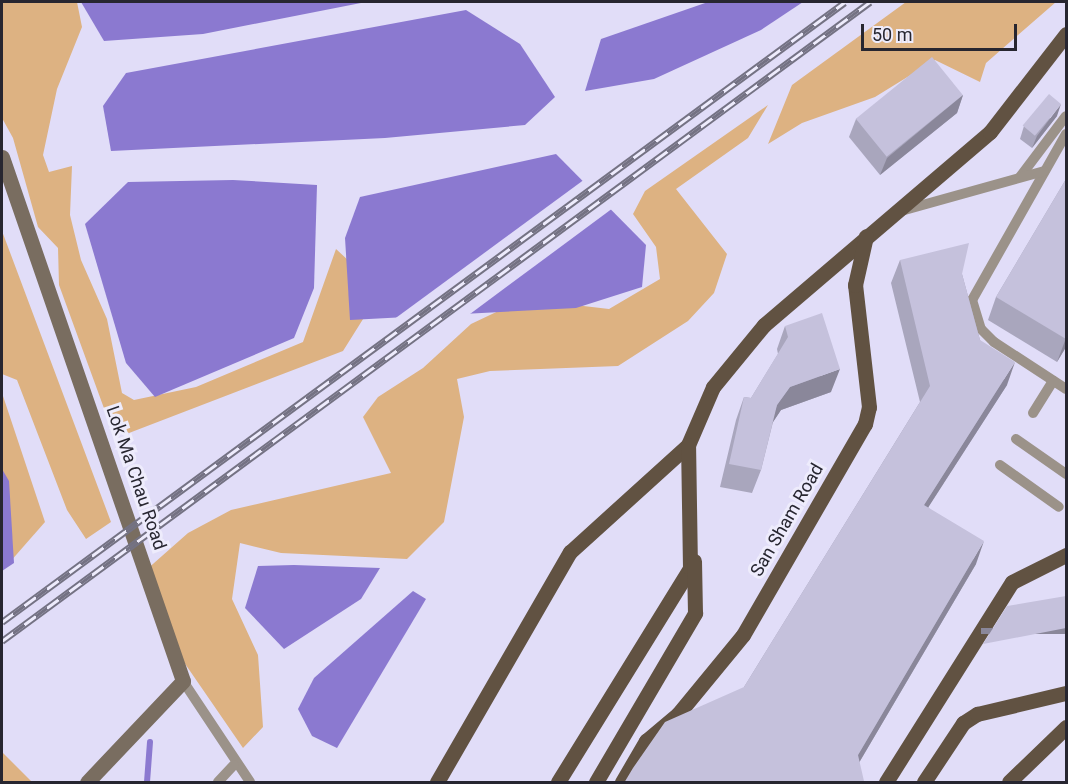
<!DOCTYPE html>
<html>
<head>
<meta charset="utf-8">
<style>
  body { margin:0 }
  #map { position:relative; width:1068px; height:784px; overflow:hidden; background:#e1ddf8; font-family:Roboto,sans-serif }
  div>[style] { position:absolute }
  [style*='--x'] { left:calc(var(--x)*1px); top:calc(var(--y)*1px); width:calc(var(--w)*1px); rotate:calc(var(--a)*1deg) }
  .green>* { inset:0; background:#ddb282 }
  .water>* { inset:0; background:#8b79d0 }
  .pier>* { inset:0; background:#e1ddf8 }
  .stream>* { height:6px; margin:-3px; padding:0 3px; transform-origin:3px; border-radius:3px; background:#8b79d0 }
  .lane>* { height:10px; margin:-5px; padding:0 5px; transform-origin:5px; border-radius:5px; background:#9b9289 }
  .secondary>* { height:15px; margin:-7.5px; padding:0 7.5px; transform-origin:7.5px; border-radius:7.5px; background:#796d60 }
  .primary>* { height:15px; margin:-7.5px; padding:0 7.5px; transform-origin:7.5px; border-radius:7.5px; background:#615242 }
  .rail>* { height:7px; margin-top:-3.5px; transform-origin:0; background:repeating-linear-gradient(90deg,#eeecfc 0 14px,#747283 0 28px); box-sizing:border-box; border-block:2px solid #747283 }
  .wall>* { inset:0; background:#a9a6bd }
  .shaded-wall>* { inset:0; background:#8a879a; transform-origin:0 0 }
  .building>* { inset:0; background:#c5c1dc; transform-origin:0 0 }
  span { translate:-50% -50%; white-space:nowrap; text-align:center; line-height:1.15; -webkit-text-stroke:6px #eeecfc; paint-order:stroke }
  .street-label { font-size:18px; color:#272630 }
  .frame { position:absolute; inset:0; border:3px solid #272630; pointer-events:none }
  .scale { position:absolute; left:861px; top:24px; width:156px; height:27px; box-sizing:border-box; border:3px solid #272630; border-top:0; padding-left:8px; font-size:18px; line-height:21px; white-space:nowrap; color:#272630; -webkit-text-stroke:4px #eeecfc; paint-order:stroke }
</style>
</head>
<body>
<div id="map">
  <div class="green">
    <i style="clip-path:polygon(2px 2px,77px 2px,82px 27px,57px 89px,43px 155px,49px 172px,72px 166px,70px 215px,81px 260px,107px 319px,122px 393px,134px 400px,196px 387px,303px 342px,336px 249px,363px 274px,370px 308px,343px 351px,129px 433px,109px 422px,59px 285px,58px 248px,38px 227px,13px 138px,2px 118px)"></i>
    <i style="clip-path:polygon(906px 2px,1056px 2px,986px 63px,980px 82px,935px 60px,875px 97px,802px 123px,768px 144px,792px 85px)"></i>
    <i style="clip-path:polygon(768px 105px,748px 138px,676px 189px,727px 254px,714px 293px,688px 321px,618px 366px,490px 371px,457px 379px,464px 417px,444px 522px,407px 559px,281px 553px,240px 543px,232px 599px,258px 655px,263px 727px,243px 748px,157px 623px,145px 571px,188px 533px,231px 510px,391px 473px,363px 417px,378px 397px,423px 368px,471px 324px,524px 299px,609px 309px,660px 279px,656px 247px,633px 214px,645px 191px)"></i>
    <i style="clip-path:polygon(2px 231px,111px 522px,86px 539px,67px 510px,17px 380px,2px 374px)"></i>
    <i style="clip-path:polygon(2px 393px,45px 522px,2px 571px)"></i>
    <i style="clip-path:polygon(2px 752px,32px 782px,2px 782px)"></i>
  </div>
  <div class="water">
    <i style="clip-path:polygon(81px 2px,366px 2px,203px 34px,104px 41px)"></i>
    <i style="clip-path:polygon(708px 2px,803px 2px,761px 30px,654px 79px,585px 91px,601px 39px)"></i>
    <i style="clip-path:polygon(466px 10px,520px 44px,555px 97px,525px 125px,385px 138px,111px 151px,103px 106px,126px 73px)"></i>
    <i style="clip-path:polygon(556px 154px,646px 245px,642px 287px,576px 308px,350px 320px,345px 238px,360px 197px)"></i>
    <i style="clip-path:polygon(233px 180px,317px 185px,314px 288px,294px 338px,155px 397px,126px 363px,85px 224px,128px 182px)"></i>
    <i style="clip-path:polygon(2px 469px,9px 481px,14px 563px,2px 571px)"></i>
    <i style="clip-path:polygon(258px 566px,294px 565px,380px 568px,361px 599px,284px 649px,245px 608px)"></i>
    <i style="clip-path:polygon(413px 591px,426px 599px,337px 748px,312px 736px,298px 709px,314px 678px)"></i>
  </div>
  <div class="pier">
    <i style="clip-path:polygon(585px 179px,613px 208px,466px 317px,393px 320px)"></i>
  </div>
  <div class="stream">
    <i style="--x:147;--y:782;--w:40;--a:-85.7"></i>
  </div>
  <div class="lane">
    <i style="--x:1066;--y:134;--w:191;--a:119.5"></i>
    <i style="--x:972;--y:300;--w:30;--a:73"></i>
    <i style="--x:981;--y:329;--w:18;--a:45"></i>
    <i style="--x:994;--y:342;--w:86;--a:33.1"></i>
    <i style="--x:1020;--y:177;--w:76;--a:-53"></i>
    <i style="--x:901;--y:211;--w:148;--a:-15.6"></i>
    <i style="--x:1033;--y:413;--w:38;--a:-58"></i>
    <i style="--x:1016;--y:439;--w:61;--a:35"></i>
    <i style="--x:1000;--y:465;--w:72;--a:35.4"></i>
    <i style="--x:183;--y:681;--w:121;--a:56.4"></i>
    <i style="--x:218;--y:782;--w:23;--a:-47"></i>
  </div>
  <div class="secondary">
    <i style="--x:2;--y:157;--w:554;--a:70.94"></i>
    <i style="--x:183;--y:681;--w:139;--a:133.5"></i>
  </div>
  <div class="primary">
    <i style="--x:437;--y:782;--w:266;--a:-60"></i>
    <i style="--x:570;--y:552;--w:159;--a:-42.2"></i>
    <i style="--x:688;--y:445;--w:63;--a:-66.7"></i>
    <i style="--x:713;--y:387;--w:80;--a:-50.6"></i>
    <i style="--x:764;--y:325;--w:297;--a:-40.5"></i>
    <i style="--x:990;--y:132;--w:124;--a:-52.2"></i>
    <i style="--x:558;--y:782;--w:251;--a:-58.3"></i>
    <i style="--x:690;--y:568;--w:123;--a:-90.9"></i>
    <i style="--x:596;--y:782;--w:196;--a:-59.6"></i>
    <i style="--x:695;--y:613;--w:52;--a:-91.1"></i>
    <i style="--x:622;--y:782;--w:48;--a:-59.7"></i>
    <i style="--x:646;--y:741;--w:42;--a:-40.2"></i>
    <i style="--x:678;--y:714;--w:102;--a:-50.6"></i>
    <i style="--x:743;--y:635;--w:244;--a:-60"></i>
    <i style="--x:865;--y:424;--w:17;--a:-77"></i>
    <i style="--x:869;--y:407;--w:123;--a:-96.5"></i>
    <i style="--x:855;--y:285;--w:50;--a:-77.3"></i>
    <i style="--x:886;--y:782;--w:236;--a:-57.8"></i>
    <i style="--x:1012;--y:582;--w:60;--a:-26.6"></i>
    <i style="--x:924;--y:782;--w:71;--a:-56.5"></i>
    <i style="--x:963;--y:723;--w:17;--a:-33"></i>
    <i style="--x:977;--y:714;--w:91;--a:-13.3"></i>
    <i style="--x:1009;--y:782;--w:79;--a:-44"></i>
  </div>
  <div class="rail">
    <i style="--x:2;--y:622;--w:1046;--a:-36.33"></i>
    <i style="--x:2;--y:641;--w:1078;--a:-36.36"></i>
  </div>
  <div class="wall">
    <i style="clip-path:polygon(963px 95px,957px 113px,880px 175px,849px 137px,856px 119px)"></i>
    <i style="clip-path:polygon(1057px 116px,1032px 148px,1020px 139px,1024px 126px)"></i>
    <i style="clip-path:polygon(1066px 179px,1066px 347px,1057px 362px,988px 320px,996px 297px)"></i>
    <i style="clip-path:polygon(900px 260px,962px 274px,980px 340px,1007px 385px,928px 507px,976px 564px,860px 761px,744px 687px,920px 402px,891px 283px)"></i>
    <i style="clip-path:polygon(785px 326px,831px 392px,781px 410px,773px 422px,761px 470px,752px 493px,720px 487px,736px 420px,744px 397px,751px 398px,778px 354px,777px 349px)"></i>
  </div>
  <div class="shaded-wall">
    <i style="clip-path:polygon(963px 95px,957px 113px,880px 175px,887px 158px)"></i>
    <i style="clip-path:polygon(1061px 104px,1057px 116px,1032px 148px,1037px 136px)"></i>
    <i style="clip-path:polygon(1066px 338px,1066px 347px,1057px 362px)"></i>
    <i style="clip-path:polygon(1015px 362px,1007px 385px,915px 528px,924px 505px)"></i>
    <i style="clip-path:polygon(840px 369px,831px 392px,781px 410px,769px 428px,777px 405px,790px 387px)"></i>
    <i style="clip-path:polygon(984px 541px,976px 564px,850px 778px,858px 755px)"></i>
    <i style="left:1066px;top:628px;width:6px;height:85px;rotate:90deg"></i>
  </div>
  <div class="building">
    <i style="left:932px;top:57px;width:49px;height:98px;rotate:51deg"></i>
    <i style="left:1049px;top:94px;width:16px;height:41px;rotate:40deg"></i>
    <i style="clip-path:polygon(1066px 179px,1066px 339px,996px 297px)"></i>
    <i style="clip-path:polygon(969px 243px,962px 274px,980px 340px,1015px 362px,924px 505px,984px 541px,858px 755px,864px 781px,863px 783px,624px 783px,633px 768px,665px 722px,744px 687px,930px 386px,900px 260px)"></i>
    <i style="clip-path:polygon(822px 313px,840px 369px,790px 387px,777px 405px,761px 470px,729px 464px,744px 397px,751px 398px,788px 337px,785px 326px)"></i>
    <i style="clip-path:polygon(1066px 596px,1066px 628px,983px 644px,1007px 606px)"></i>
  </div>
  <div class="street-label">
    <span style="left:136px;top:478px;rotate:71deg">Lok Ma Chau Road</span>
    <span style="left:787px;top:520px;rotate:-60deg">San Sham Road</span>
  </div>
  <div class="frame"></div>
  <div class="scale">50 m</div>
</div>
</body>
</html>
